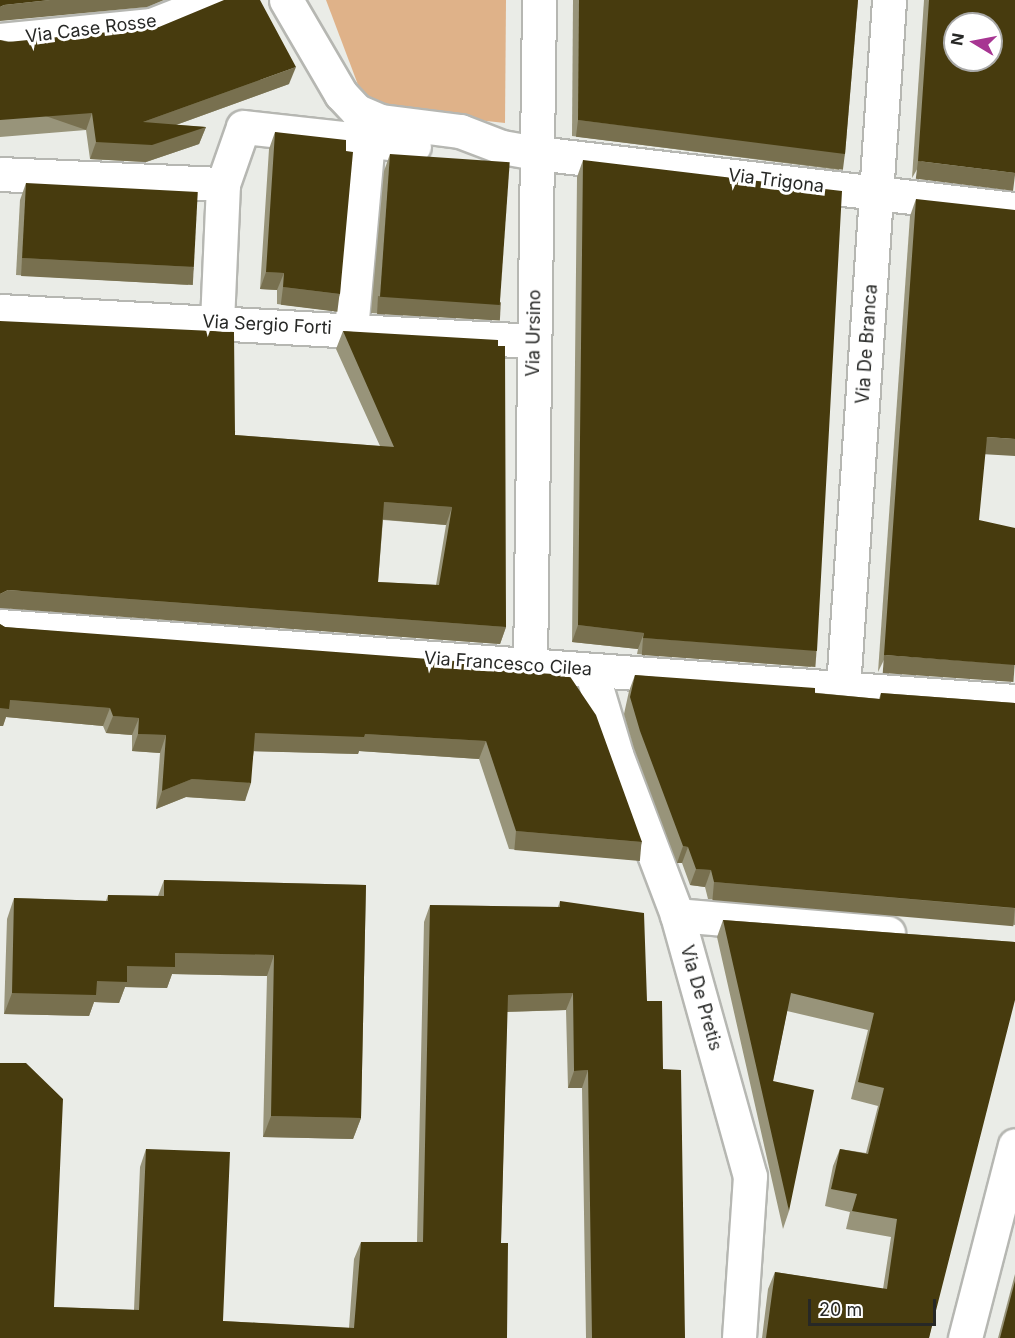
<!DOCTYPE html>
<html>
<head>
<meta charset="utf-8">
<style>
  body { margin:0 }
  #map { position:relative; width:1015px; height:1338px; overflow:hidden; background:#eaece7; font-family:Inter,sans-serif }
  div>[style] { position:absolute }
  [style*='--x'] { left:calc(var(--x)*1px); top:calc(var(--y)*1px); width:calc(var(--w)*1px); rotate:calc(var(--a)*1deg) }
  .green>* { inset:0; background:#dfb289 }
  .roads { filter:drop-shadow(2px 0 #b6b7b2) drop-shadow(-2px 0 #b6b7b2) drop-shadow(0 2px #b6b7b2) drop-shadow(0 -2px #b6b7b2) }
  .minor>* { height:33px; margin:-16.5px; padding:0 16.5px; transform-origin:16.5px; border-radius:16.5px; background:#fff }
  .wall>* { inset:0; background:#98947a }
  .shaded-wall>* { inset:0; background:#78704f; transform-origin:0 0 }
  .building>* { inset:0; background:#473b0e; transform-origin:0 0 }
  span { translate:-50% -50%; white-space:nowrap; text-align:center; line-height:1.15; -webkit-text-stroke:6px #fff; paint-order:stroke }
  .street-label { font-size:18px; color:#272826 }
  .north { position:absolute; left:943px; top:12px; width:60px; height:60px; box-sizing:border-box; background:#fff; border:2px solid #a9a9a8; border-radius:50%; rotate:280deg; font-size:16px; font-weight:700; line-height:24px; text-align:center; color:#272826 }
  .north::after { content:''; display:block; margin:auto; width:21px; height:27px; background:#a73592; clip-path:polygon(50% 0,100% 100%,50% 72%,0 100%) }
  .scale { position:absolute; left:808px; top:1299px; width:128px; height:27px; box-sizing:border-box; border:3px solid #272826; border-top:0; padding-left:8px; font-size:18px; line-height:21px; white-space:nowrap; color:#272826; -webkit-text-stroke:4px #fff; paint-order:stroke }
</style>
</head>
<body>
<div id="map">
  <div class="green">
    <i style="clip-path:polygon(326px 0,506px 0,505px 123px,395px 111px,363px 98px)"></i>
  </div>
  <div class="roads">
    <div class="minor">
      <i style="--x:286;--y:0;--w:109;--a:59.7"></i>
      <i style="--x:341;--y:94;--w:23;--a:47"></i>
      <i style="--x:357;--y:111;--w:26;--a:23"></i>
      <i style="--x:381;--y:121;--w:80;--a:7.2"></i>
      <i style="--x:460;--y:131;--w:45;--a:20.9"></i>
      <i style="--x:502;--y:147;--w:36;--a:10"></i>
      <i style="--x:537;--y:153;--w:481;--a:6.7"></i>
      <i style="--x:0;--y:40;--w:152;--a:-5.7"></i>
      <i style="--x:151;--y:25;--w:69;--a:-21.3"></i>
      <i style="--x:0;--y:174;--w:223;--a:2.6"></i>
      <i style="--x:0;--y:311;--w:535;--a:3.22"></i>
      <i style="--x:217;--y:322;--w:138;--a:-87.5"></i>
      <i style="--x:223;--y:184;--w:60;--a:-70.7"></i>
      <i style="--x:243;--y:127;--w:172;--a:6.3"></i>
      <i style="--x:351;--y:330;--w:190;--a:-84.9"></i>
      <i style="--x:0;--y:626;--w:1018;--a:4.23"></i>
      <i style="--x:530;--y:665;--w:665;--a:-89.22"></i>
      <i style="--x:591;--y:670;--w:88;--a:73.4"></i>
      <i style="--x:616;--y:754;--w:172;--a:69.2"></i>
      <i style="--x:677;--y:915;--w:271;--a:74.4"></i>
      <i style="--x:750;--y:1176;--w:162;--a:93.9"></i>
      <i style="--x:843;--y:688;--w:690;--a:-86.17"></i>
      <i style="--x:677;--y:915;--w:212;--a:4.9"></i>
      <i style="--x:965;--y:1338;--w:199;--a:-75.5"></i>
    </div>
  </div>
  <div class="wall">
    <i style="clip-path:polygon(573px 0,858px 0,845px 154px,839px 170px,572px 136px)"></i>
    <i style="clip-path:polygon(924px 0,1015px 0,912px 178px)"></i>
    <i style="clip-path:polygon(0 40px,289px 84px,176px 125px,206px 127px,199px 144px,146px 162px,90px 159px,86px 130px,0 137px)"></i>
    <i style="clip-path:polygon(275px 132px,346px 151px,340px 294px,334px 311px,277px 304px,277px 290px,260px 289px,269px 149px)"></i>
    <i style="clip-path:polygon(390px 154px,501px 303px,495px 320px,371px 313px,384px 171px)"></i>
    <i style="clip-path:polygon(583px 160px,811px 667px,637px 654px,638px 649px,572px 642px,577px 177px)"></i>
    <i style="clip-path:polygon(26px 183px,194px 268px,188px 285px,16px 275px,20px 200px)"></i>
    <i style="clip-path:polygon(916px 199px,985px 454px,878px 672px,910px 216px)"></i>
    <i style="clip-path:polygon(evenodd,343px 331px,498px 346px,506px 627px,500px 644px,1px 607px,235px 435px,380px 446px,336px 349px,343px 331px,383px 520px,446px 525px,436px 585px,378px 582px,383px 520px)"></i>
    <i style="clip-path:polygon(0 624px,5px 627px,508px 671px,642px 842px,636px 860px,509px 849px,479px 759px,359px 751px,358px 754px,254px 751px,245px 801px,186px 797px,156px 809px,160px 753px,132px 751px,132px 735px,106px 733px,103px 726px,6px 717px,3px 726px,0 726px)"></i>
    <i style="clip-path:polygon(635px 675px,879px 699px,881px 693px,1015px 703px,1015px 925px,708px 899px,705px 887px,690px 885px,682px 863px,677px 863px,634px 748px,624px 714px,629px 691px)"></i>
    <i style="clip-path:polygon(164px 880px,366px 885px,361px 1118px,353px 1139px,263px 1137px,267px 976px,172px 974px,167px 988px,125px 987px,119px 1003px,94px 1002px,89px 1016px,4px 1014px,7px 919px,14px 898px,106px 901px,108px 895px,158px 896px)"></i>
    <i style="clip-path:polygon(560px 901px,647px 1001px,663px 1069px,685px 1338px,586px 1338px,582px 1088px,568px 1088px,566px 1010px,507px 1012px,501px 1243px,507px 1338px,0 1338px,54px 1307px,134px 1310px,140px 1167px,146px 1149px,223px 1321px,349px 1328px,354px 1259px,361px 1242px,417px 1242px,424px 922px,430px 905px,558px 907px)"></i>
    <i style="clip-path:polygon(723px 920px,1015px 942px,929px 1338px,762px 1338px,768px 1289px,775px 1272px,883px 1289px,891px 1237px,846px 1229px,850px 1212px,825px 1206px,833px 1166px,840px 1149px,866px 1153px,878px 1106px,851px 1099px,868px 1030px,787px 1011px,773px 1081px,789px 1211px,783px 1229px,717px 937px)"></i>
    <i style="clip-path:polygon(1015px 1274px,1015px 1338px,998px 1338px)"></i>
  </div>
  <div class="shaded-wall">
    <i style="clip-path:polygon(50px 0,164px 0,147px 7px,0 21px,0 7px,4px 5px)"></i>
    <i style="clip-path:polygon(296px 67px,289px 84px,137px 139px,143px 122px)"></i>
    <i style="left:92px;top:113px;width:18px;height:92px;rotate:109deg"></i>
    <i style="left:578px;top:120px;width:269px;height:17px;rotate:7deg"></i>
    <i style="clip-path:polygon(206px 127px,199px 144px,146px 162px,90px 159px,96px 142px)"></i>
    <i style="left:918px;top:161px;width:98px;height:18px;rotate:7deg"></i>
    <i style="left:22px;top:258px;width:172px;height:18px;rotate:3deg"></i>
    <i style="clip-path:polygon(266px 272px,284px 273px,277px 290px,260px 289px)"></i>
    <i style="left:283px;top:287px;width:57px;height:18px;rotate:7deg"></i>
    <i style="left:378px;top:296px;width:123px;height:18px;rotate:3deg"></i>
    <i style="clip-path:polygon(987px 437px,1015px 439px,1015px 456px,981px 454px)"></i>
    <i style="clip-path:polygon(384px 502px,452px 507px,446px 525px,378px 519px)"></i>
    <i style="clip-path:polygon(8px 590px,506px 627px,500px 644px,0 608px,0 594px)"></i>
    <i style="clip-path:polygon(578px 625px,644px 633px,638px 649px,572px 642px)"></i>
    <i style="left:643px;top:638px;width:174px;height:17px;rotate:4deg"></i>
    <i style="left:884px;top:655px;width:131px;height:18px;rotate:4deg"></i>
    <i style="clip-path:polygon(10px 700px,110px 708px,103px 726px,6px 717px,3px 726px,0 726px,0 708px)"></i>
    <i style="clip-path:polygon(113px 716px,139px 718px,132px 735px,106px 733px)"></i>
    <i style="clip-path:polygon(255px 733px,365px 734px,486px 741px,479px 759px,359px 751px,358px 754px,249px 751px)"></i>
    <i style="clip-path:polygon(138px 734px,166px 735px,160px 753px,132px 751px)"></i>
    <i style="clip-path:polygon(192px 779px,251px 783px,245px 801px,186px 797px,156px 809px,162px 791px)"></i>
    <i style="left:516px;top:831px;width:126px;height:19px;rotate:5deg"></i>
    <i style="clip-path:polygon(683px 846px,688px 847px,682px 863px,677px 863px)"></i>
    <i style="clip-path:polygon(696px 869px,711px 870px,705px 887px,690px 885px)"></i>
    <i style="left:714px;top:882px;width:302px;height:18px;rotate:5deg"></i>
    <i style="clip-path:polygon(175px 953px,274px 955px,267px 976px,172px 974px,167px 988px,125px 987px,119px 1003px,94px 1002px,89px 1016px,4px 1014px,12px 993px,97px 981px,127px 966px)"></i>
    <i style="clip-path:polygon(573px 993px,566px 1010px,501px 1012px,508px 995px)"></i>
    <i style="clip-path:polygon(588px 1070px,582px 1088px,568px 1088px,574px 1071px)"></i>
    <i style="clip-path:polygon(271px 1116px,361px 1118px,353px 1139px,263px 1137px)"></i>
  </div>
  <div class="building">
    <i style="clip-path:polygon(0 0,50px 0,4px 5px,0 7px)"></i>
    <i style="clip-path:polygon(224px 0,260px 0,296px 67px,143px 122px,206px 127px,152px 145px,96px 142px,92px 113px,0 120px,0 40px,8px 42px,159px 27px)"></i>
    <i style="clip-path:polygon(579px 0,858px 0,845px 154px,578px 120px)"></i>
    <i style="clip-path:polygon(evenodd,929px 0,1015px 0,1015px 173px,918px 161px,929px 0,955px 24px,991px 24px,991px 60px,955px 60px,955px 24px)"></i>
    <i style="clip-path:polygon(275px 132px,346px 140px,346px 151px,353px 152px,340px 294px,283px 287px,284px 273px,266px 272px)"></i>
    <i style="left:390px;top:154px;width:120px;height:143px;rotate:4deg"></i>
    <i style="clip-path:polygon(583px 160px,842px 191px,817px 651px,643px 638px,644px 633px,578px 625px)"></i>
    <i style="left:26px;top:183px;width:172px;height:75px;rotate:3deg"></i>
    <i style="clip-path:polygon(916px 199px,1015px 210px,1015px 439px,987px 437px,979px 520px,1015px 528px,1015px 665px,884px 655px)"></i>
    <i style="clip-path:polygon(evenodd,0 321px,234px 332px,235px 435px,394px 447px,343px 331px,498px 340px,498px 346px,505px 346px,506px 627px,8px 590px,0 594px,0 321px,384px 502px,452px 507px,439px 585px,378px 582px,384px 502px)"></i>
    <i style="clip-path:polygon(0 624px,5px 627px,508px 665px,508px 671px,569px 675px,596px 715px,642px 842px,516px 831px,486px 741px,365px 734px,364px 737px,255px 733px,251px 783px,192px 779px,162px 791px,166px 735px,138px 734px,139px 718px,113px 716px,110px 708px,10px 700px,9px 709px,0 708px)"></i>
    <i style="clip-path:polygon(635px 675px,815px 688px,815px 693px,880px 699px,881px 693px,1015px 703px,1015px 908px,714px 882px,711px 870px,696px 869px,688px 847px,683px 846px,640px 731px,630px 697px)"></i>
    <i style="clip-path:polygon(164px 880px,366px 885px,361px 1118px,271px 1116px,274px 955px,175px 953px,175px 967px,127px 966px,127px 982px,97px 981px,96px 995px,12px 993px,14px 898px,108px 901px,108px 895px,164px 896px)"></i>
    <i style="clip-path:polygon(560px 901px,644px 913px,647px 1001px,662px 1001px,663px 1069px,681px 1070px,685px 1338px,592px 1338px,588px 1070px,574px 1071px,573px 993px,508px 995px,501px 1243px,508px 1243px,507px 1338px,0 1338px,0 1063px,26px 1063px,63px 1099px,54px 1307px,139px 1310px,146px 1149px,230px 1152px,223px 1321px,354px 1328px,361px 1242px,423px 1242px,430px 905px,560px 907px)"></i>
    <i style="clip-path:polygon(723px 920px,1015px 942px,1015px 1000px,929px 1338px,766px 1338px,775px 1272px,887px 1289px,897px 1219px,852px 1211px,857px 1194px,831px 1189px,840px 1149px,868px 1154px,884px 1088px,858px 1082px,874px 1013px,791px 993px,773px 1081px,814px 1090px,789px 1211px)"></i>
    <i style="clip-path:polygon(1015px 1281px,1015px 1338px,1000px 1338px)"></i>
  </div>
  <div class="street-label">
    <span style="left:91px;top:29px;rotate:-7deg">Via Case Rosse</span>
    <span style="left:776px;top:181px;rotate:7deg">Via Trigona</span>
    <span style="left:267px;top:325px;rotate:3deg">Via Sergio Forti</span>
    <span style="left:534px;top:333px;rotate:-89deg">Via Ursino</span>
    <span style="left:867px;top:344px;rotate:-86deg">Via De Branca</span>
    <span style="left:508px;top:664px;rotate:4deg">Via Francesco Cilea</span>
    <span style="left:701px;top:998px;rotate:74deg">Via De Pretis</span>
  </div>
  <div class="north">N</div>
  <div class="scale">20 m</div>
</div>
</body>
</html>
